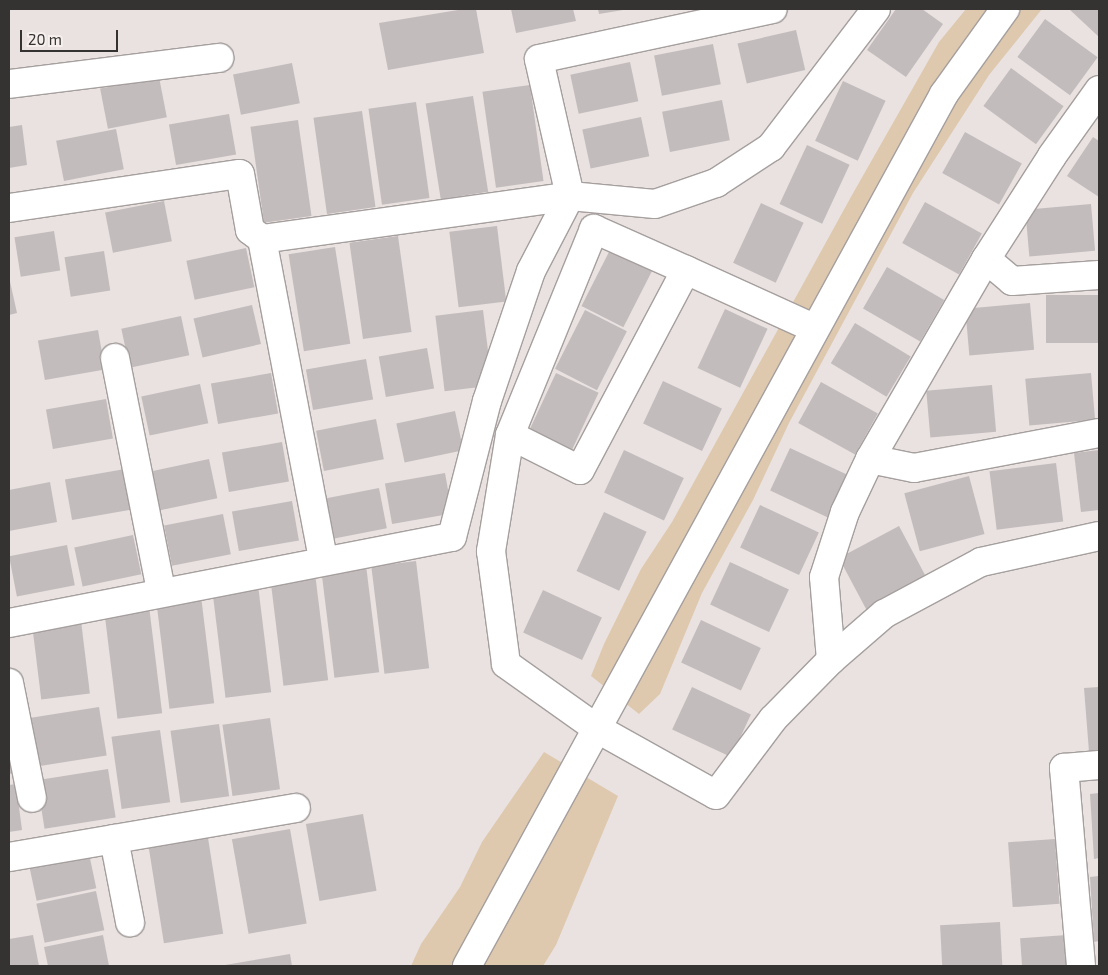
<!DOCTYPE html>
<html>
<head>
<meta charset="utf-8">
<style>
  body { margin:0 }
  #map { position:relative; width:1108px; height:975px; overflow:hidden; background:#e9e2e1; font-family:"Exo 2",sans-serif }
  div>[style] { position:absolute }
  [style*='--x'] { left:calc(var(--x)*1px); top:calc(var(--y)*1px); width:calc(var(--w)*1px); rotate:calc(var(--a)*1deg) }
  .green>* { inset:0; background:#dfc9ae }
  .building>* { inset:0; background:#c3bcbd; transform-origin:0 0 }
  .roads { filter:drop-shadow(1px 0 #a59f9e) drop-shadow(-1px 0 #a59f9e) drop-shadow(0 1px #a59f9e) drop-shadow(0 -1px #a59f9e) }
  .street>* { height:28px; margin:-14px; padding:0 14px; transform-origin:14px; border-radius:14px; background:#fff }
  .secondary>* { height:28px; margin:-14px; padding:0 14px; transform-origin:14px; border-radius:14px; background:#fff }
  span { translate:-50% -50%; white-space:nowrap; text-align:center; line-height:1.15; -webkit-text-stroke:4px #f6efee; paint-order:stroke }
  .frame { position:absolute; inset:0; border:10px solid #353332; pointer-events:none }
  .scale { position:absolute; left:20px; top:30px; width:98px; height:22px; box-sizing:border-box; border:2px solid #353332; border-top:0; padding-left:6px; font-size:15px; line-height:18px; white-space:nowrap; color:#353332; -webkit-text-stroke:4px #f6efee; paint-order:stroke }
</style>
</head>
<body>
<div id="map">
  <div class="green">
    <i style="clip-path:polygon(966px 9px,1042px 9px,989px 75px,913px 193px,789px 423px,753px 500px,702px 593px,660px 694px,639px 714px,591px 676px,604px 644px,641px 569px,672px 522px,852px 195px,939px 42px)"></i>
    <i style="clip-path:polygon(544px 752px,618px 796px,556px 945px,543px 966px,411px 966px,421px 944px,460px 887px,482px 842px)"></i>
  </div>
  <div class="building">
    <i style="clip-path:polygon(464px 9px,476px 9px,484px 53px,388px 70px,379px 23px)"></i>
    <i style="clip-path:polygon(511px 9px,573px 9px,576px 21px,516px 33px)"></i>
    <i style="clip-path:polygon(598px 9px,623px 9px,623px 10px,599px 14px)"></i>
    <i style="clip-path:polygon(896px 9px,922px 9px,943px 24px,906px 77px,867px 50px)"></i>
    <i style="clip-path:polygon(1069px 9px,1099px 9px,1099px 37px)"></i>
    <i style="left:1045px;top:19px;width:65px;height:47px;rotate:36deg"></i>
    <i style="left:796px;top:30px;width:41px;height:60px;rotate:77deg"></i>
    <i style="left:713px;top:44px;width:41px;height:60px;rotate:79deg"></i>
    <i style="left:630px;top:62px;width:40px;height:61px;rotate:78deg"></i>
    <i style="left:292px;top:63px;width:41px;height:60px;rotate:79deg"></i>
    <i style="left:1011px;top:68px;width:65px;height:47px;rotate:36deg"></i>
    <i style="left:159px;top:77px;width:41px;height:60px;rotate:79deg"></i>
    <i style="left:843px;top:81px;width:47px;height:66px;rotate:25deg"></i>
    <i style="left:530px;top:85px;width:97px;height:48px;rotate:82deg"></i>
    <i style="left:473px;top:96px;width:97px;height:48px;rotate:81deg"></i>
    <i style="left:722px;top:100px;width:41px;height:61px;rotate:79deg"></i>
    <i style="left:416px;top:102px;width:97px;height:48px;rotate:82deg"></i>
    <i style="left:362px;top:111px;width:97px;height:49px;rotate:82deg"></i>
    <i style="left:229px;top:114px;width:41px;height:61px;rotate:80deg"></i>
    <i style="left:641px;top:117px;width:40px;height:60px;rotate:78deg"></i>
    <i style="left:298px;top:120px;width:97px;height:48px;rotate:82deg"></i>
    <i style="clip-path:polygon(22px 125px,27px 165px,9px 168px,9px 127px)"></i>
    <i style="left:116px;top:129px;width:41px;height:61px;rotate:79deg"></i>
    <i style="left:965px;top:132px;width:65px;height:47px;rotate:29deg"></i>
    <i style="clip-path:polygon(1093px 137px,1099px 141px,1099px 197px,1067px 176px)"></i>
    <i style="left:807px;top:145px;width:47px;height:65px;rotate:25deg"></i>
    <i style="left:164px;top:201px;width:41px;height:60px;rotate:79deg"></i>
    <i style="left:925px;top:202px;width:65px;height:47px;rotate:29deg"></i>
    <i style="left:761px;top:203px;width:47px;height:66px;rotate:25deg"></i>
    <i style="left:1091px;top:204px;width:47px;height:66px;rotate:85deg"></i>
    <i style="left:497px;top:226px;width:76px;height:48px;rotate:83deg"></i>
    <i style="left:54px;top:231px;width:40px;height:40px;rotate:81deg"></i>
    <i style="left:398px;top:236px;width:97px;height:49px;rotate:82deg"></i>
    <i style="left:335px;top:247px;width:98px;height:47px;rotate:81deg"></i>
    <i style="left:246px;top:248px;width:40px;height:61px;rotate:78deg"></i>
    <i style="left:611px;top:248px;width:47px;height:65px;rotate:27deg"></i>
    <i style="left:104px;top:251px;width:40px;height:40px;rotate:81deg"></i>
    <i style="left:887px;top:267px;width:66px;height:48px;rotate:30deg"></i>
    <i style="clip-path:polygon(9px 277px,17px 313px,9px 315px)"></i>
    <i style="left:1099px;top:295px;width:48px;height:53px;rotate:90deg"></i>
    <i style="left:1030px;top:303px;width:47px;height:65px;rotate:85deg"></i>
    <i style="left:252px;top:305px;width:40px;height:60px;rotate:77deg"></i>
    <i style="left:725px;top:309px;width:47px;height:65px;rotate:25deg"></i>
    <i style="left:483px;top:310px;width:76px;height:48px;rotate:83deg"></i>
    <i style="left:585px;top:310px;width:47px;height:66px;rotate:27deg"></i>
    <i style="left:181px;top:316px;width:40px;height:61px;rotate:78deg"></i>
    <i style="left:855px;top:323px;width:65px;height:47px;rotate:31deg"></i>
    <i style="left:98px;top:330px;width:40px;height:61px;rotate:80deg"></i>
    <i style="left:427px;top:348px;width:41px;height:49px;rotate:80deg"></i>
    <i style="left:366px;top:359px;width:41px;height:61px;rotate:80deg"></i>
    <i style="left:271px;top:373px;width:41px;height:61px;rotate:80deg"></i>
    <i style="left:556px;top:373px;width:47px;height:65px;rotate:25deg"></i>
    <i style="left:1091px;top:373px;width:47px;height:66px;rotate:85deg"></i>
    <i style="left:663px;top:381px;width:65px;height:47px;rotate:25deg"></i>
    <i style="left:821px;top:382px;width:65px;height:47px;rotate:29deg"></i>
    <i style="left:200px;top:384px;width:40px;height:60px;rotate:78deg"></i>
    <i style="left:992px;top:385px;width:47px;height:66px;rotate:85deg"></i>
    <i style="left:106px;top:399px;width:40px;height:61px;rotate:80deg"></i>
    <i style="left:455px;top:411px;width:40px;height:60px;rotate:78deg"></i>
    <i style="left:376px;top:419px;width:41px;height:61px;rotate:79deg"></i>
    <i style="left:282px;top:442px;width:40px;height:61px;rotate:80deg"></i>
    <i style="left:790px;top:448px;width:65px;height:47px;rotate:25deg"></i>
    <i style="left:624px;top:450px;width:66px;height:47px;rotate:25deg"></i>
    <i style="clip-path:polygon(1099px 450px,1099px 510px,1081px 512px,1074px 453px)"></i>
    <i style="left:209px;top:459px;width:40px;height:61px;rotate:78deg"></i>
    <i style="left:1056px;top:463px;width:59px;height:67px;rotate:83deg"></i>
    <i style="left:125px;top:469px;width:41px;height:61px;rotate:80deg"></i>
    <i style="left:445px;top:473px;width:41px;height:61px;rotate:80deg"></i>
    <i style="left:969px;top:476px;width:60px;height:67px;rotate:75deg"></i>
    <i style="clip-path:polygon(50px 482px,57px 522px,9px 531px,9px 490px)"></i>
    <i style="left:379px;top:488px;width:41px;height:60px;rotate:79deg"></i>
    <i style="left:292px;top:501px;width:40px;height:61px;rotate:80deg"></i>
    <i style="left:760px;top:505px;width:65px;height:47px;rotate:25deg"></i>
    <i style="left:604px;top:512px;width:47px;height:65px;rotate:25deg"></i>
    <i style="left:223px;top:514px;width:41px;height:60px;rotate:79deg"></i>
    <i style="left:899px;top:526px;width:60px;height:68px;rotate:62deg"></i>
    <i style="left:133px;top:535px;width:40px;height:60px;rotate:78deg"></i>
    <i style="left:67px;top:545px;width:41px;height:59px;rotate:79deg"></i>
    <i style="left:416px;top:561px;width:108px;height:45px;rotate:83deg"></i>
    <i style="left:730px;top:562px;width:65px;height:47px;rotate:25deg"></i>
    <i style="left:366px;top:565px;width:108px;height:45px;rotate:83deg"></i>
    <i style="left:315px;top:573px;width:108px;height:45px;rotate:83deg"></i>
    <i style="left:258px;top:585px;width:108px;height:46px;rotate:83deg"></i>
    <i style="left:543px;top:590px;width:65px;height:47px;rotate:25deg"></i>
    <i style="left:201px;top:596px;width:108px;height:45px;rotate:83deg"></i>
    <i style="left:149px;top:606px;width:108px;height:45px;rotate:83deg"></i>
    <i style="left:701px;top:620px;width:66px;height:47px;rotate:25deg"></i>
    <i style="left:81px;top:621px;width:73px;height:49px;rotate:83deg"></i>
    <i style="left:692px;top:687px;width:65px;height:47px;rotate:25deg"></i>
    <i style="clip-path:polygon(1099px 687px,1099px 752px,1089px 752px,1084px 688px)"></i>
    <i style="left:99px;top:707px;width:49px;height:72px;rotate:81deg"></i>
    <i style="left:270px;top:718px;width:72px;height:48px;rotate:82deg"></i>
    <i style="left:219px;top:724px;width:73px;height:49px;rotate:82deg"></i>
    <i style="left:160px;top:730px;width:73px;height:49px;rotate:82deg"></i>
    <i style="clip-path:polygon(9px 754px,13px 773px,9px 774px)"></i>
    <i style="left:108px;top:769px;width:49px;height:72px;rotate:81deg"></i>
    <i style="clip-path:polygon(16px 784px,22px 830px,9px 832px,9px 785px)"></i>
    <i style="clip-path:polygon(1099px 793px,1099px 858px,1094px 859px,1090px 794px)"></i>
    <i style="left:363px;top:814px;width:78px;height:58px;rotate:80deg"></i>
    <i style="left:290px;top:829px;width:96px;height:59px;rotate:80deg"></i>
    <i style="left:208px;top:838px;width:97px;height:60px;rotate:81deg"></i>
    <i style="left:1055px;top:839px;width:65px;height:47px;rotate:86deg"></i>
    <i style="left:88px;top:849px;width:40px;height:61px;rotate:78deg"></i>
    <i style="clip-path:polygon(1099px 876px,1099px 941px,1094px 942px,1090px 877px)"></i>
    <i style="left:96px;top:891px;width:40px;height:61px;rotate:78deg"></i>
    <i style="left:1000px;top:922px;width:44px;height:60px;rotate:87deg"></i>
    <i style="clip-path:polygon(33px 935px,39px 966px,9px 966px,9px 939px)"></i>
    <i style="clip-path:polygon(103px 935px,109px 966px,48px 966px,44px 947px)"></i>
    <i style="left:1067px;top:935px;width:31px;height:47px;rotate:86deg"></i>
    <i style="clip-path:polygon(290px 954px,292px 966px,225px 966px,225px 965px)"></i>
  </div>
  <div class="roads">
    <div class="street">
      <i style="--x:9;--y:84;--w:212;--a:-7.1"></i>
      <i style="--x:9;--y:208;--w:233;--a:-8.4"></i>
      <i style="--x:240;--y:174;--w:57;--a:79.9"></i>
      <i style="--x:250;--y:230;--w:15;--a:37"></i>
      <i style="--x:262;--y:239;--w:311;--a:-7.9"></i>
      <i style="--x:570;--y:196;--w:85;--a:5.4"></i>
      <i style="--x:655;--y:204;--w:65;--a:-19"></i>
      <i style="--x:716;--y:183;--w:66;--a:-33.2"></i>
      <i style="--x:771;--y:147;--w:173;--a:-52.7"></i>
      <i style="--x:262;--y:239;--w:327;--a:79.2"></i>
      <i style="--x:986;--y:259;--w:34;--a:40"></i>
      <i style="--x:1012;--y:281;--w:87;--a:-3.9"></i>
      <i style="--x:686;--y:270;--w:101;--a:-156"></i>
      <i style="--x:594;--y:229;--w:222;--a:112.2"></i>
      <i style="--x:510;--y:435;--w:118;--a:99.3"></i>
      <i style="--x:491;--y:551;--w:114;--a:82.4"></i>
      <i style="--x:506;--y:664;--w:110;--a:35.4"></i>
      <i style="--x:596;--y:728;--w:137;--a:29.2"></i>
      <i style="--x:716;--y:795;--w:95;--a:-53.1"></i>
      <i style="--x:773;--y:719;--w:83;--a:-45.5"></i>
      <i style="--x:831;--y:660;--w:70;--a:-41"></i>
      <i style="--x:884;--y:614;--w:110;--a:-28.2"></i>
      <i style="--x:981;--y:562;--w:121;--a:-12.4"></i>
      <i style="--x:115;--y:358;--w:237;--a:78.8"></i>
      <i style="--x:510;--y:435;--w:78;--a:26.6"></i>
      <i style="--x:580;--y:470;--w:226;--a:-62.1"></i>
      <i style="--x:686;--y:270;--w:140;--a:24.5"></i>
      <i style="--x:870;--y:459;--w:45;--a:11.6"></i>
      <i style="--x:914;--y:468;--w:188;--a:-10.7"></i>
      <i style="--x:9;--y:623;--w:451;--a:-11"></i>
      <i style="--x:452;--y:537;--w:140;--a:-75.6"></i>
      <i style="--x:487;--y:401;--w:137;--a:-71.3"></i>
      <i style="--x:531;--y:271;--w:85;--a:-62.5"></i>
      <i style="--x:570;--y:196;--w:140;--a:-102.8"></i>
      <i style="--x:539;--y:59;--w:239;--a:-12.1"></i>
      <i style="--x:831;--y:660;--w:83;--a:-94.8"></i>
      <i style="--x:824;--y:577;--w:68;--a:-72.1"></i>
      <i style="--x:845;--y:512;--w:59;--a:-64.7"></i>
      <i style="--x:870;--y:459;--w:231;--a:-59.9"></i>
      <i style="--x:986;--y:259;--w:122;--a:-57.3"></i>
      <i style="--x:1052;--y:156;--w:81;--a:-54.5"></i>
      <i style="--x:9;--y:683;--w:117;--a:78.7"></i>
      <i style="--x:114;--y:839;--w:85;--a:79.1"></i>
      <i style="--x:9;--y:857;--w:291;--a:-9.7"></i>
      <i style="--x:1081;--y:966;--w:199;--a:-94.9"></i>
      <i style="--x:1064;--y:768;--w:35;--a:-5"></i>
    </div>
    <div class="secondary">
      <i style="--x:467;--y:966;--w:994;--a:-61.32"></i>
      <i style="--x:944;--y:94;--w:105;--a:-54.3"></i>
    </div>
  </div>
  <div class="frame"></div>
  <div class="scale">20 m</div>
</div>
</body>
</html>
